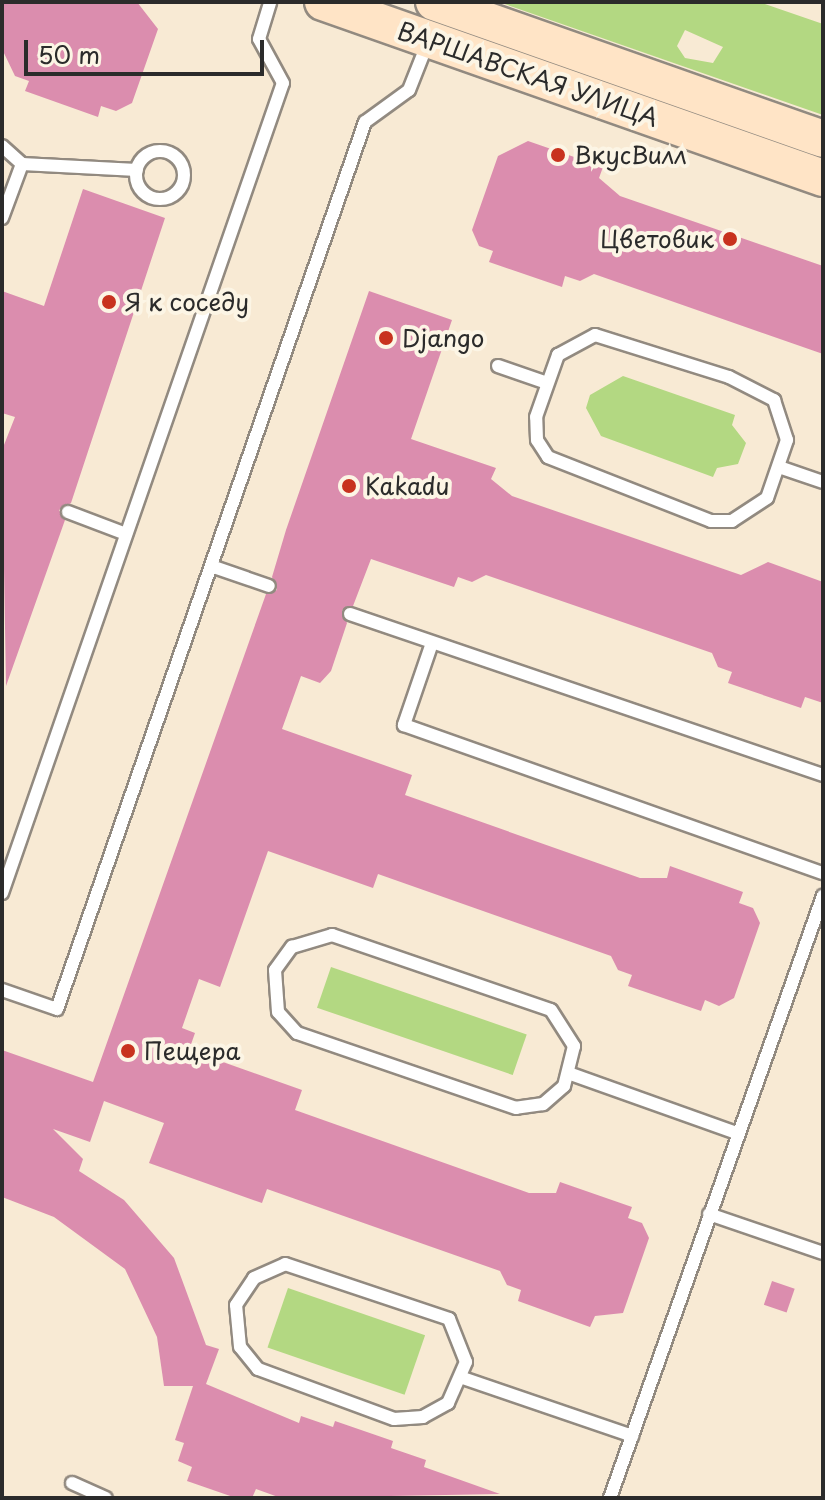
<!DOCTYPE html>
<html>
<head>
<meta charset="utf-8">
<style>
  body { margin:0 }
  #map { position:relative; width:825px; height:1500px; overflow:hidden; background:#f8ead4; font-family:"Playpen Sans",sans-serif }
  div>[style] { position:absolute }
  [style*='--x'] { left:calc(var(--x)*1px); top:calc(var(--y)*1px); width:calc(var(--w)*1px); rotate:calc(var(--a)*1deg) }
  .green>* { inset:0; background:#b3d882; transform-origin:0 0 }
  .building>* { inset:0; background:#db8dae; transform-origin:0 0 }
  .roads { filter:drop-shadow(2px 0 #928a80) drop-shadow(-2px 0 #928a80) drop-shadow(0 2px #928a80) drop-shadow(0 -2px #928a80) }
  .lane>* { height:12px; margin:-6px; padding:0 6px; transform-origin:6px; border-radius:6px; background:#fff }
  .lane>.ring { margin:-6px; padding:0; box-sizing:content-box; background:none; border:12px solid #fff; border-radius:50% }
  .secondary>* { height:36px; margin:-18px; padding:0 18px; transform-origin:18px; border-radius:18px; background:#ffe4c6 }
  .dots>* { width:22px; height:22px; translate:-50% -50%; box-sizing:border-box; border:4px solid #fcf5e5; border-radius:50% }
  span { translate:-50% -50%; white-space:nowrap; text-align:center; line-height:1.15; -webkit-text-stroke:8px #fcf5e5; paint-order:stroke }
  .street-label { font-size:24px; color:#2b2b2b }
  .poi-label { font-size:24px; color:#2b2b2b }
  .left { translate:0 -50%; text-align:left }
  .right { translate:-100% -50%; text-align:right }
  .frame { position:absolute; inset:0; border:4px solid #2b2b2b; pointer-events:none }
  .scale { position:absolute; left:24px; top:40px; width:240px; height:36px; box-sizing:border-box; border:4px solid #2b2b2b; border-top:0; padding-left:10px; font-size:24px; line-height:28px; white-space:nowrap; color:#2b2b2b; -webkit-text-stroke:6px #fcf5e5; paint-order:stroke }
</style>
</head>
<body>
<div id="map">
  <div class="green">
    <i style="clip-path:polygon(evenodd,499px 2px,759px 2px,823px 24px,823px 115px,499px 2px,685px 30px,723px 47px,713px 63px,685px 58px,677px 46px,685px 30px)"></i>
    <i style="clip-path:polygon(623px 376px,735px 415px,732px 425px,746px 443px,738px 464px,717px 468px,713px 477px,601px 436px,586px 408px,590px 395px)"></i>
    <i style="left:331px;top:967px;width:207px;height:43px;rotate:19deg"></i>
    <i style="left:288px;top:1288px;width:145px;height:63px;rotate:19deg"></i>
  </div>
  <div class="building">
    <i style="clip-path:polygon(2px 2px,137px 2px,158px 29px,132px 103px,116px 111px,101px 106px,98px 117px,25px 91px,29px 81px,15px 76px,2px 49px)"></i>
    <i style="clip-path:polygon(528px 141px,603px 167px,599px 178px,620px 196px,823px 266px,823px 354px,594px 274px,580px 281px,565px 276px,562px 287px,489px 262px,493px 251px,479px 246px,472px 230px,498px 156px)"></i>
    <i style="clip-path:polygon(83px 189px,165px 218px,71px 503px,59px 510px,65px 520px,6px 686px,2px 450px,15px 417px,2px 413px,2px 291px,44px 306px)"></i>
    <i style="clip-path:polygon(369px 291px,452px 320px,411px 439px,496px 468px,491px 479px,512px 496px,741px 575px,768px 562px,823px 582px,823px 703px,805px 697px,801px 708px,728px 683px,732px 672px,718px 667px,712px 653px,486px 575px,472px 582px,458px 577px,454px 587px,371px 559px,353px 606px,342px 610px,347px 623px,331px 671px,320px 683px,301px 676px,282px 729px,412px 775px,405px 795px,640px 878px,667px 878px,670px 866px,743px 892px,739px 903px,753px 908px,760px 923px,734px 998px,719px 1006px,705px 1000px,701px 1011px,628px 986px,632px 975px,618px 970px,611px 956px,378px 874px,373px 888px,268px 851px,220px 987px,199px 979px,182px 1028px,195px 1033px,189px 1050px,302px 1090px,295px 1110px,529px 1193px,556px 1193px,560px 1182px,632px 1207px,628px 1218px,642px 1223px,649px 1238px,623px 1313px,595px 1316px,590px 1327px,518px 1301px,521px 1290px,507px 1285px,500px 1271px,267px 1189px,262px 1203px,149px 1163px,164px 1123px,104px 1101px,90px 1142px,53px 1129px,83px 1159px,79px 1171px,124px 1200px,174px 1258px,206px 1345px,219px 1349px,206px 1384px,299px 1423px,301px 1416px,333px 1427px,335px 1421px,393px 1441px,391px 1448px,426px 1460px,424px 1467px,500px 1494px,281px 1498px,256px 1489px,252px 1498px,236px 1498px,187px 1481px,192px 1467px,178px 1461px,184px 1443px,175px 1440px,193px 1386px,164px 1386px,157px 1337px,125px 1269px,54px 1217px,2px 1197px,2px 1050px,93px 1082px,266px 594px,277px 590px,272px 577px,286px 530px)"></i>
    <i style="left:772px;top:1281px;width:24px;height:25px;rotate:19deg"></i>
  </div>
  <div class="roads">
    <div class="lane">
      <i style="--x:2;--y:146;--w:27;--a:42"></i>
      <i style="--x:22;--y:164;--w:115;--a:3"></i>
      <i class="ring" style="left:136px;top:151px;width:36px;height:36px"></i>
      <i style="--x:2;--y:218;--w:58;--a:-69.7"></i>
      <i style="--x:595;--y:335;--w:140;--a:17.4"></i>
      <i style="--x:729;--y:377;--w:51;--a:27.1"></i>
      <i style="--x:774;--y:400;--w:42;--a:72"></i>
      <i style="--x:787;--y:440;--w:61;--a:109"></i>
      <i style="--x:767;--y:498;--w:42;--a:146.7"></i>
      <i style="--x:732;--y:521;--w:21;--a:180"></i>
      <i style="--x:711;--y:521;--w:175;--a:-158.6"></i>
      <i style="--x:548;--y:457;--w:20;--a:-123"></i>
      <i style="--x:537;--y:440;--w:23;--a:-92"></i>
      <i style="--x:536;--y:417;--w:66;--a:-70.5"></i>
      <i style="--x:558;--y:355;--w:42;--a:-28.4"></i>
      <i style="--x:498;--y:366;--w:52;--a:19.1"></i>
      <i style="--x:779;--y:467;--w:46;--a:18.8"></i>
      <i style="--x:68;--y:512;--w:62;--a:20.8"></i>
      <i style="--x:211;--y:566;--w:61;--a:19"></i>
      <i style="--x:350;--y:614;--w:500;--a:18.8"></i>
      <i style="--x:432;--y:643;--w:87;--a:108.9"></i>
      <i style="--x:404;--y:725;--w:444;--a:19.5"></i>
      <i style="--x:2;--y:893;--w:857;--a:-70.87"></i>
      <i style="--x:283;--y:83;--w:50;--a:-118.6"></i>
      <i style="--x:259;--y:39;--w:39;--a:-73"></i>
      <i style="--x:332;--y:935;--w:231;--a:18.9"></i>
      <i style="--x:551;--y:1010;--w:43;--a:57.4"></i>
      <i style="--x:574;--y:1046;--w:41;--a:104"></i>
      <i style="--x:564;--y:1086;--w:28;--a:139"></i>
      <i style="--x:543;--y:1104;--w:27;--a:172"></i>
      <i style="--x:516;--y:1108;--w:231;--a:-161.1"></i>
      <i style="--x:297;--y:1033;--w:28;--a:-132"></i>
      <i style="--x:278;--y:1012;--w:42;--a:-94.1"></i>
      <i style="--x:275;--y:970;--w:29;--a:-54"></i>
      <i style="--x:292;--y:947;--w:42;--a:-16.7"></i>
      <i style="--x:2;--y:990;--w:58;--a:19.1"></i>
      <i style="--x:57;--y:1009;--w:939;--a:-70.85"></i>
      <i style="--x:365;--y:122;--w:54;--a:-36"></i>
      <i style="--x:409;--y:90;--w:52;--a:-68.4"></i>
      <i style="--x:571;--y:1074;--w:176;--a:19.6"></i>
      <i style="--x:709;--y:1214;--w:120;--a:18.9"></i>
      <i style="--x:285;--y:1264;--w:173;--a:18.5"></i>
      <i style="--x:449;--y:1319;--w:46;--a:68.4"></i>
      <i style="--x:466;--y:1362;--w:45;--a:113.7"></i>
      <i style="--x:448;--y:1403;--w:29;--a:151"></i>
      <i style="--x:423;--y:1417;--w:29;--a:176"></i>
      <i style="--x:394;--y:1419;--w:145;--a:-159.8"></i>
      <i style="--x:258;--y:1369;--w:28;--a:-129"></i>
      <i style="--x:240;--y:1347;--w:42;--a:-95.4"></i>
      <i style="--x:236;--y:1305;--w:32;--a:-56"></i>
      <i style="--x:254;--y:1278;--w:34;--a:-24"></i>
      <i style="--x:463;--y:1378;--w:179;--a:18.9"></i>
      <i style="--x:72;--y:1483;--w:37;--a:24"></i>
      <i style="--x:610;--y:1498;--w:639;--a:-70.52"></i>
    </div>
    <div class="secondary">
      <i style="--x:323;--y:2;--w:530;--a:19.39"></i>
      <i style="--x:434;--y:2;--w:412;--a:19.4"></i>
    </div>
  </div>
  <div class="dots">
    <i style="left:558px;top:155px;background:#c8321e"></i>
    <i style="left:730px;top:239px;background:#c8321e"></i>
    <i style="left:109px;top:302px;background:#c8321e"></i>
    <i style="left:386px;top:338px;background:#c8321e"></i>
    <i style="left:349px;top:486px;background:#c8321e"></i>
    <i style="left:128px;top:1051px;background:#c8321e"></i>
  </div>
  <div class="street-label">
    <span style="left:528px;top:74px;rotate:19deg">ВАРШАВСКАЯ УЛИЦА</span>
  </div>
  <div class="poi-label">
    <span class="left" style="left:574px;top:155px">ВкусВилл</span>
    <span class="right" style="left:714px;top:239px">Цветовик</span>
    <span class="left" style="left:125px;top:302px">Я к соседу</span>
    <span class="left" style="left:402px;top:338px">Django</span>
    <span class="left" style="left:365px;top:486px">Kakadu</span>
    <span class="left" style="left:144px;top:1051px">Пещера</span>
  </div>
  <div class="frame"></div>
  <div class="scale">50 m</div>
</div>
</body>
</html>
